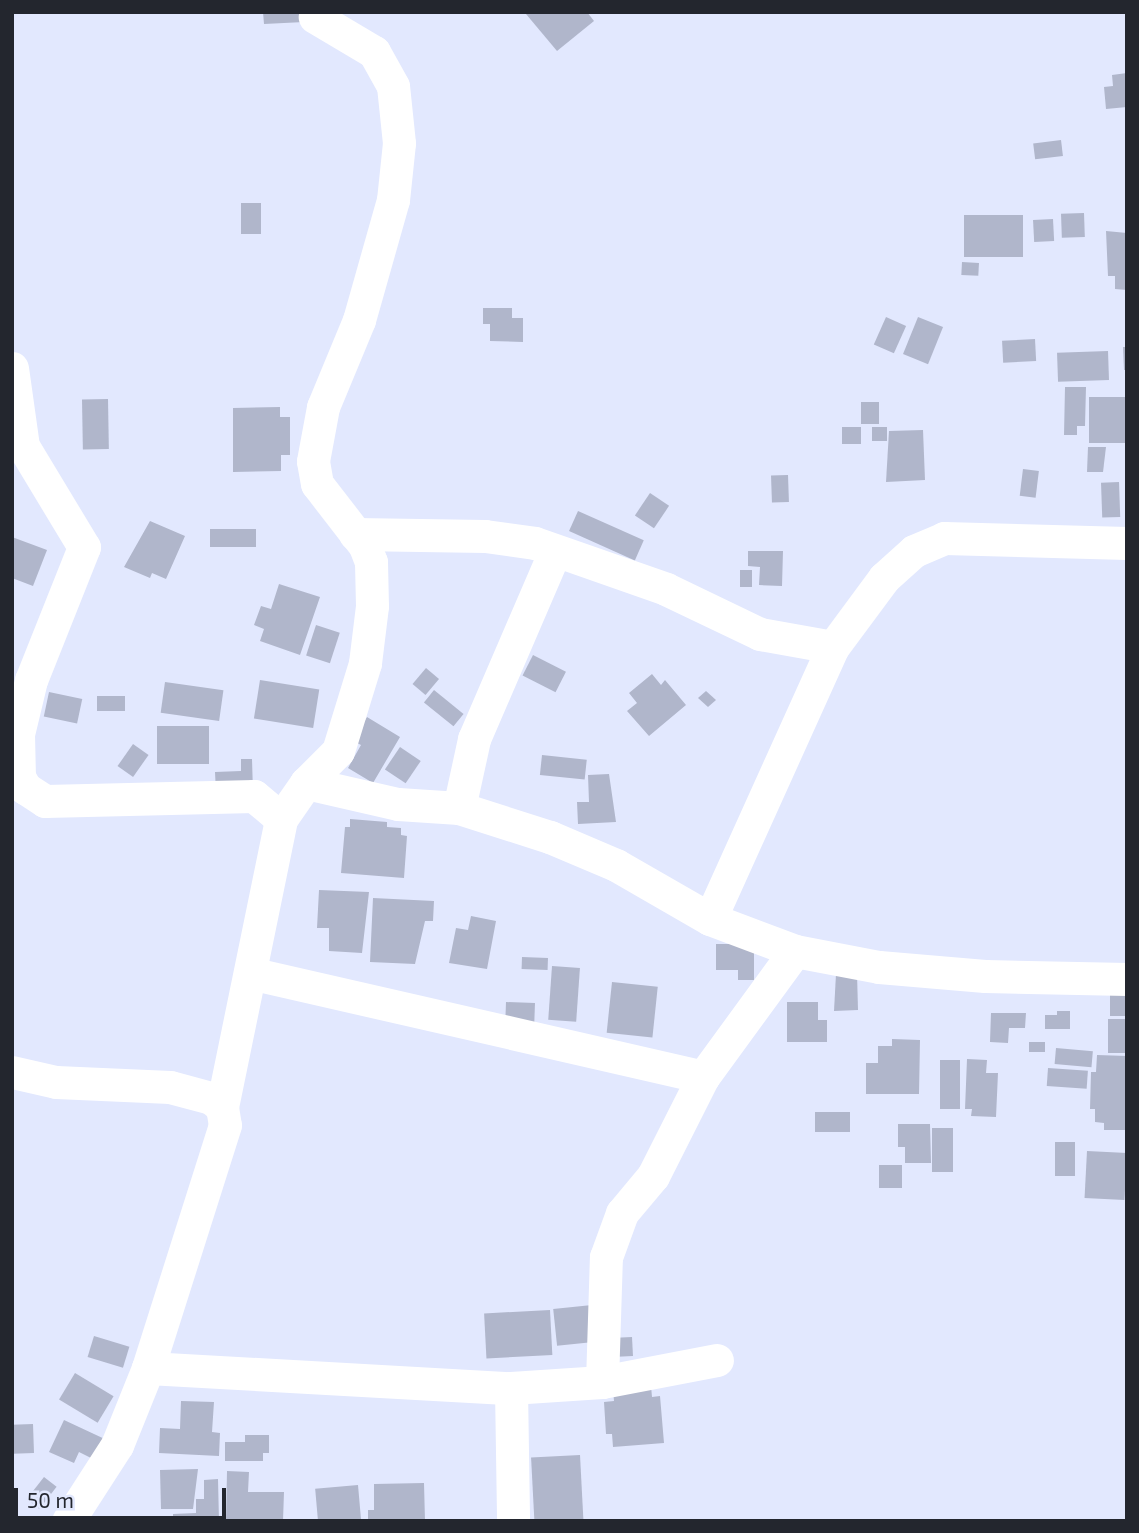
<!DOCTYPE html>
<html>
<head>
<meta charset="utf-8">
<style>
  body { margin:0 }
  #map { position:relative; width:1139px; height:1533px; overflow:hidden; background:#e2e8fe; font-family:"Exo 2",sans-serif }
  div>[style] { position:absolute }
  [style*='--x'] { left:calc(var(--x)*1px); top:calc(var(--y)*1px); width:calc(var(--w)*1px); rotate:calc(var(--a)*1deg) }
  .building>* { inset:0; background:#b0b6cb; transform-origin:0 0 }
  .minor>* { height:33px; margin:-16.5px; padding:0 16.5px; transform-origin:16.5px; border-radius:16.5px; background:#fff }
  span { translate:-50% -50%; white-space:nowrap; text-align:center; line-height:1.15; -webkit-text-stroke:7px #e2e8fe; paint-order:stroke }
  .frame { position:absolute; inset:0; border:14px solid #23262e; pointer-events:none }
  .scale { position:absolute; left:14px; top:1488px; width:212px; height:32px; box-sizing:border-box; border:4px solid #23262e; border-top:0; padding-left:9px; font-size:21px; line-height:24px; white-space:nowrap; color:#23262e; -webkit-text-stroke:5px #e2e8fe; paint-order:stroke }
</style>
</head>
<body>
<div id="map">
  <div class="building">
    <i style="clip-path:polygon(263px 12px,304px 12px,304px 22px,264px 24px)"></i>
    <i style="clip-path:polygon(587px 12px,594px 21px,557px 51px,526px 14px)"></i>
    <i style="clip-path:polygon(1127px 73px,1127px 107px,1106px 109px,1104px 87px,1113px 86px,1112px 75px)"></i>
    <i style="left:1061px;top:140px;width:16px;height:28px;rotate:83deg"></i>
    <i style="left:241px;top:203px;width:20px;height:31px"></i>
    <i style="left:1084px;top:213px;width:24px;height:23px;rotate:88deg"></i>
    <i style="left:964px;top:215px;width:59px;height:42px"></i>
    <i style="left:1053px;top:219px;width:22px;height:20px;rotate:87deg"></i>
    <i style="clip-path:polygon(1106px 231px,1127px 233px,1127px 290px,1115px 289px,1115px 276px,1108px 276px)"></i>
    <i style="left:962px;top:262px;width:17px;height:13px;rotate:3deg"></i>
    <i style="clip-path:polygon(483px 308px,512px 308px,512px 318px,523px 318px,523px 342px,490px 341px,490px 324px,483px 324px)"></i>
    <i style="left:886px;top:317px;width:22px;height:30px;rotate:24deg"></i>
    <i style="left:918px;top:317px;width:27px;height:40px;rotate:22deg"></i>
    <i style="left:1035px;top:339px;width:22px;height:33px;rotate:87deg"></i>
    <i style="clip-path:polygon(1123px 347px,1127px 347px,1127px 370px,1124px 370px)"></i>
    <i style="left:1108px;top:351px;width:29px;height:51px;rotate:88deg"></i>
    <i style="clip-path:polygon(1065px 387px,1086px 387px,1085px 426px,1077px 426px,1077px 435px,1064px 435px)"></i>
    <i style="left:1089px;top:397px;width:38px;height:46px"></i>
    <i style="left:108px;top:399px;width:50px;height:26px;rotate:89deg"></i>
    <i style="left:861px;top:402px;width:18px;height:22px"></i>
    <i style="clip-path:polygon(280px 407px,280px 417px,290px 417px,290px 455px,281px 455px,281px 471px,233px 472px,233px 408px)"></i>
    <i style="left:842px;top:427px;width:19px;height:17px"></i>
    <i style="left:872px;top:427px;width:15px;height:14px"></i>
    <i style="clip-path:polygon(923px 430px,925px 480px,886px 482px,889px 431px)"></i>
    <i style="clip-path:polygon(1088px 447px,1106px 447px,1103px 472px,1087px 472px)"></i>
    <i style="left:1023px;top:469px;width:16px;height:27px;rotate:7deg"></i>
    <i style="left:788px;top:475px;width:27px;height:17px;rotate:88deg"></i>
    <i style="left:1119px;top:482px;width:35px;height:18px;rotate:88deg"></i>
    <i style="left:650px;top:493px;width:23px;height:27px;rotate:34deg"></i>
    <i style="left:578px;top:511px;width:72px;height:22px;rotate:24deg"></i>
    <i style="clip-path:polygon(150px 521px,185px 536px,166px 579px,152px 573px,150px 578px,124px 567px)"></i>
    <i style="left:210px;top:529px;width:46px;height:18px"></i>
    <i style="clip-path:polygon(12px 537px,47px 550px,33px 586px,12px 578px)"></i>
    <i style="clip-path:polygon(748px 551px,783px 551px,782px 586px,759px 585px,760px 567px,748px 566px)"></i>
    <i style="left:740px;top:570px;width:12px;height:17px"></i>
    <i style="clip-path:polygon(279px 584px,320px 597px,300px 655px,260px 641px,264px 629px,254px 625px,261px 606px,271px 609px)"></i>
    <i style="left:316px;top:625px;width:25px;height:32px;rotate:18deg"></i>
    <i style="left:533px;top:655px;width:37px;height:23px;rotate:27deg"></i>
    <i style="left:426px;top:668px;width:17px;height:21px;rotate:40deg"></i>
    <i style="clip-path:polygon(652px 674px,661px 685px,665px 680px,686px 705px,649px 736px,627px 711px,637px 703px,629px 693px)"></i>
    <i style="left:260px;top:680px;width:60px;height:39px;rotate:9deg"></i>
    <i style="left:165px;top:682px;width:59px;height:31px;rotate:8deg"></i>
    <i style="left:434px;top:690px;width:38px;height:16px;rotate:39deg"></i>
    <i style="clip-path:polygon(706px 691px,716px 700px,708px 707px,698px 698px)"></i>
    <i style="left:49px;top:692px;width:34px;height:25px;rotate:12deg"></i>
    <i style="left:125px;top:696px;width:15px;height:28px;rotate:90deg"></i>
    <i style="clip-path:polygon(367px 717px,400px 737px,373px 783px,348px 768px,361px 745px,353px 741px)"></i>
    <i style="left:157px;top:726px;width:52px;height:38px"></i>
    <i style="left:133px;top:744px;width:19px;height:27px;rotate:35deg"></i>
    <i style="left:400px;top:747px;width:25px;height:27px;rotate:34deg"></i>
    <i style="left:542px;top:755px;width:45px;height:20px;rotate:6deg"></i>
    <i style="clip-path:polygon(241px 759px,252px 759px,253px 792px,216px 793px,215px 772px,241px 771px)"></i>
    <i style="clip-path:polygon(609px 774px,616px 822px,578px 824px,577px 802px,589px 802px,588px 775px)"></i>
    <i style="clip-path:polygon(350px 819px,387px 822px,387px 827px,401px 828px,401px 835px,407px 836px,404px 878px,341px 873px,345px 827px,350px 827px)"></i>
    <i style="clip-path:polygon(319px 890px,369px 892px,362px 953px,329px 951px,329px 928px,317px 928px)"></i>
    <i style="clip-path:polygon(373px 898px,434px 901px,433px 921px,425px 921px,415px 964px,370px 962px)"></i>
    <i style="clip-path:polygon(471px 916px,496px 921px,487px 969px,449px 963px,456px 928px,468px 930px)"></i>
    <i style="clip-path:polygon(716px 944px,754px 944px,754px 980px,738px 980px,738px 970px,716px 970px)"></i>
    <i style="left:522px;top:957px;width:26px;height:12px;rotate:2deg"></i>
    <i style="left:552px;top:966px;width:28px;height:54px;rotate:4deg"></i>
    <i style="clip-path:polygon(857px 973px,858px 1010px,834px 1011px,836px 974px)"></i>
    <i style="left:612px;top:982px;width:46px;height:51px;rotate:6deg"></i>
    <i style="left:1110px;top:991px;width:17px;height:25px"></i>
    <i style="left:506px;top:1002px;width:29px;height:21px;rotate:2deg"></i>
    <i style="clip-path:polygon(787px 1002px,818px 1002px,818px 1020px,827px 1020px,827px 1042px,787px 1042px)"></i>
    <i style="clip-path:polygon(1057px 1011px,1070px 1011px,1070px 1029px,1045px 1029px,1045px 1015px,1057px 1015px)"></i>
    <i style="clip-path:polygon(991px 1013px,1026px 1013px,1025px 1028px,1009px 1028px,1008px 1043px,990px 1042px)"></i>
    <i style="left:1108px;top:1019px;width:19px;height:34px"></i>
    <i style="clip-path:polygon(892px 1039px,920px 1040px,919px 1094px,866px 1094px,866px 1063px,878px 1063px,878px 1046px,892px 1046px)"></i>
    <i style="left:1029px;top:1042px;width:16px;height:10px"></i>
    <i style="left:1056px;top:1048px;width:37px;height:16px;rotate:5deg"></i>
    <i style="clip-path:polygon(1097px 1055px,1127px 1056px,1127px 1130px,1104px 1130px,1104px 1123px,1095px 1122px,1095px 1109px,1090px 1109px,1091px 1072px,1096px 1072px)"></i>
    <i style="clip-path:polygon(967px 1059px,987px 1060px,986px 1073px,998px 1073px,996px 1117px,971px 1116px,972px 1109px,965px 1109px)"></i>
    <i style="left:940px;top:1060px;width:20px;height:49px"></i>
    <i style="left:1048px;top:1068px;width:40px;height:18px;rotate:4deg"></i>
    <i style="left:815px;top:1112px;width:35px;height:20px"></i>
    <i style="clip-path:polygon(898px 1124px,930px 1124px,931px 1163px,905px 1163px,905px 1147px,898px 1147px)"></i>
    <i style="left:953px;top:1128px;width:44px;height:21px;rotate:90deg"></i>
    <i style="left:1055px;top:1142px;width:20px;height:34px"></i>
    <i style="left:1087px;top:1151px;width:40px;height:47px;rotate:3deg"></i>
    <i style="left:879px;top:1165px;width:23px;height:23px"></i>
    <i style="left:592px;top:1305px;width:37px;height:39px;rotate:84deg"></i>
    <i style="left:550px;top:1310px;width:45px;height:66px;rotate:87deg"></i>
    <i style="left:94px;top:1336px;width:37px;height:22px;rotate:17deg"></i>
    <i style="left:632px;top:1337px;width:19px;height:21px;rotate:87deg"></i>
    <i style="left:75px;top:1373px;width:45px;height:31px;rotate:31deg"></i>
    <i style="clip-path:polygon(651px 1386px,652px 1397px,660px 1396px,664px 1443px,613px 1447px,612px 1434px,606px 1434px,604px 1402px,614px 1401px,613px 1390px)"></i>
    <i style="clip-path:polygon(181px 1401px,214px 1402px,212px 1432px,220px 1433px,219px 1456px,159px 1453px,160px 1428px,180px 1429px)"></i>
    <i style="clip-path:polygon(64px 1420px,109px 1441px,99px 1462px,79px 1452px,74px 1463px,49px 1452px)"></i>
    <i style="left:33px;top:1424px;width:29px;height:21px;rotate:88deg"></i>
    <i style="clip-path:polygon(245px 1435px,269px 1435px,269px 1453px,263px 1453px,263px 1461px,225px 1461px,225px 1442px,245px 1442px)"></i>
    <i style="left:580px;top:1455px;width:66px;height:49px;rotate:87deg"></i>
    <i style="clip-path:polygon(198px 1469px,193px 1509px,161px 1509px,160px 1470px)"></i>
    <i style="clip-path:polygon(227px 1471px,249px 1472px,248px 1492px,284px 1492px,283px 1521px,226px 1521px)"></i>
    <i style="left:44px;top:1477px;width:16px;height:28px;rotate:38deg"></i>
    <i style="clip-path:polygon(218px 1479px,219px 1521px,173px 1521px,173px 1514px,196px 1513px,196px 1499px,204px 1499px,204px 1480px)"></i>
    <i style="clip-path:polygon(424px 1483px,425px 1521px,368px 1521px,368px 1510px,374px 1510px,374px 1484px)"></i>
    <i style="left:358px;top:1485px;width:36px;height:43px;rotate:85deg"></i>
  </div>
  <div class="minor">
    <i style="--x:12;--y:368;--w:79;--a:82"></i>
    <i style="--x:23;--y:446;--w:118;--a:58.9"></i>
    <i style="--x:84;--y:547;--w:143;--a:111.7"></i>
    <i style="--x:31;--y:680;--w:56;--a:103.5"></i>
    <i style="--x:18;--y:734;--w:43;--a:88.7"></i>
    <i style="--x:19;--y:777;--w:13;--a:61"></i>
    <i style="--x:25;--y:788;--w:24;--a:33"></i>
    <i style="--x:45;--y:801;--w:209;--a:-1.4"></i>
    <i style="--x:254;--y:796;--w:35;--a:40"></i>
    <i style="--x:355;--y:534;--w:130;--a:0.9"></i>
    <i style="--x:485;--y:536;--w:50;--a:8"></i>
    <i style="--x:535;--y:543;--w:139;--a:19.3"></i>
    <i style="--x:666;--y:589;--w:104;--a:25.6"></i>
    <i style="--x:760;--y:634;--w:74;--a:10.1"></i>
    <i style="--x:306;--y:783;--w:94;--a:12.9"></i>
    <i style="--x:398;--y:804;--w:61;--a:3.8"></i>
    <i style="--x:459;--y:808;--w:96;--a:17.7"></i>
    <i style="--x:550;--y:837;--w:72;--a:23"></i>
    <i style="--x:616;--y:865;--w:108;--a:29.9"></i>
    <i style="--x:710;--y:919;--w:91;--a:20.6"></i>
    <i style="--x:795;--y:951;--w:86;--a:10.8"></i>
    <i style="--x:879;--y:967;--w:106;--a:4.9"></i>
    <i style="--x:985;--y:976;--w:142;--a:1.2"></i>
    <i style="--x:459;--y:808;--w:71;--a:-77.7"></i>
    <i style="--x:474;--y:739;--w:205;--a:-66.7"></i>
    <i style="--x:710;--y:919;--w:299;--a:-65.7"></i>
    <i style="--x:833;--y:647;--w:86;--a:-53.5"></i>
    <i style="--x:884;--y:578;--w:40;--a:-42"></i>
    <i style="--x:914;--y:551;--w:33;--a:-23"></i>
    <i style="--x:944;--y:538;--w:183;--a:1.6"></i>
    <i style="--x:250;--y:973;--w:465;--a:12.9"></i>
    <i style="--x:12;--y:1072;--w:45;--a:12.8"></i>
    <i style="--x:56;--y:1082;--w:114;--a:2.5"></i>
    <i style="--x:170;--y:1087;--w:42;--a:15"></i>
    <i style="--x:211;--y:1098;--w:14;--a:39"></i>
    <i style="--x:222;--y:1107;--w:18;--a:81"></i>
    <i style="--x:225;--y:1125;--w:255;--a:107.6"></i>
    <i style="--x:148;--y:1368;--w:83;--a:111.9"></i>
    <i style="--x:117;--y:1445;--w:90;--a:122.8"></i>
    <i style="--x:222;--y:1107;--w:294;--a:-78.4"></i>
    <i style="--x:281;--y:819;--w:44;--a:-55.2"></i>
    <i style="--x:306;--y:783;--w:45;--a:-45"></i>
    <i style="--x:338;--y:751;--w:92;--a:-72.9"></i>
    <i style="--x:365;--y:663;--w:57;--a:-83"></i>
    <i style="--x:372;--y:606;--w:44;--a:-91.3"></i>
    <i style="--x:371;--y:562;--w:17;--a:-111"></i>
    <i style="--x:365;--y:546;--w:78;--a:-127.7"></i>
    <i style="--x:317;--y:484;--w:23;--a:-100"></i>
    <i style="--x:313;--y:461;--w:55;--a:-79.5"></i>
    <i style="--x:323;--y:407;--w:94;--a:-67.5"></i>
    <i style="--x:359;--y:320;--w:125;--a:-74.2"></i>
    <i style="--x:393;--y:200;--w:57;--a:-84"></i>
    <i style="--x:399;--y:143;--w:57;--a:-96"></i>
    <i style="--x:393;--y:86;--w:39;--a:-119"></i>
    <i style="--x:374;--y:52;--w:69;--a:-149.3"></i>
    <i style="--x:148;--y:1368;--w:364;--a:3.2"></i>
    <i style="--x:511;--y:1388;--w:91;--a:-3.8"></i>
    <i style="--x:602;--y:1382;--w:117;--a:-10.8"></i>
    <i style="--x:602;--y:1382;--w:125;--a:-88.2"></i>
    <i style="--x:606;--y:1257;--w:47;--a:-70"></i>
    <i style="--x:622;--y:1213;--w:48;--a:-50"></i>
    <i style="--x:653;--y:1176;--w:111;--a:-63.2"></i>
    <i style="--x:703;--y:1077;--w:156;--a:-53.9"></i>
    <i style="--x:511;--y:1388;--w:133;--a:89.1"></i>
  </div>
  <div class="frame"></div>
  <div class="scale">50 m</div>
</div>
</body>
</html>
